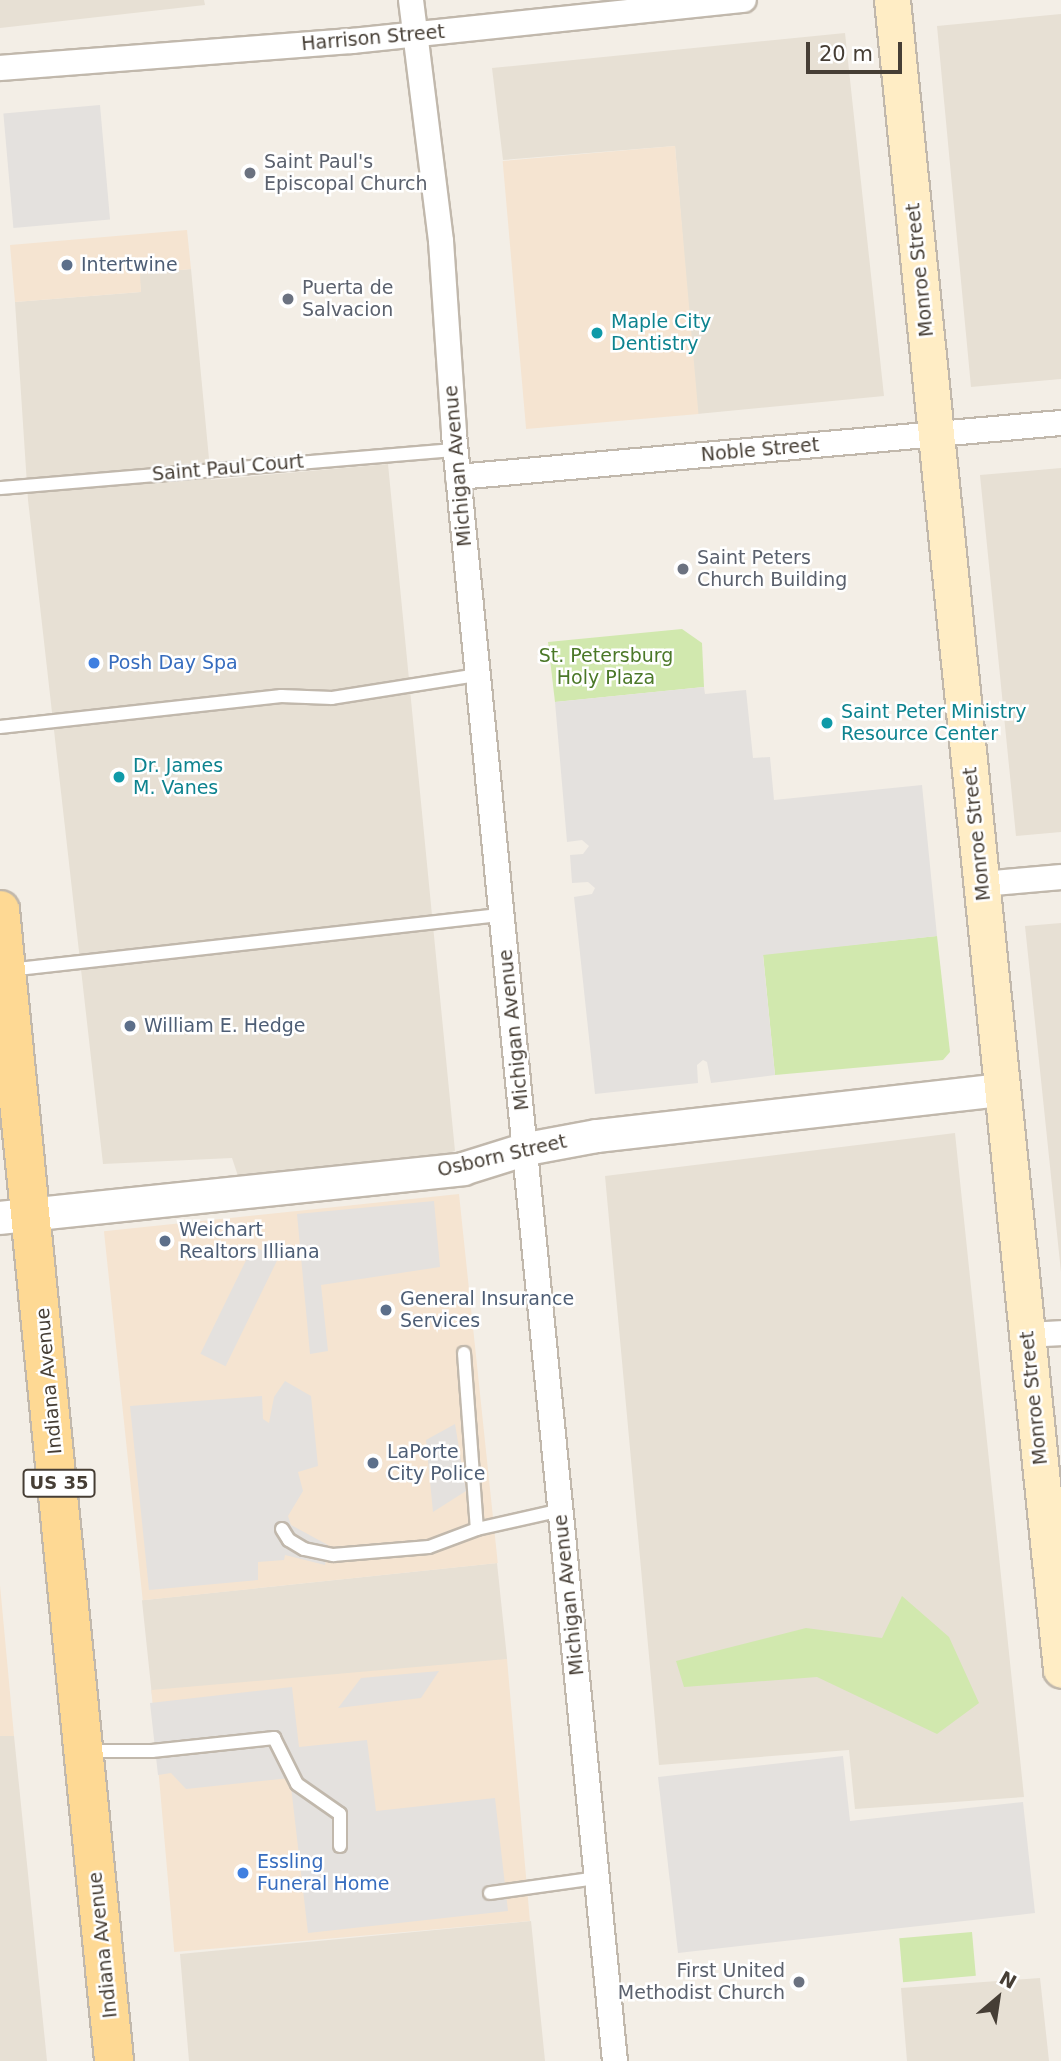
<!DOCTYPE html>
<html>
<head>
<meta charset="utf-8">
<style>
  body { margin:0 }
  #map { position:relative; width:1061px; height:2061px; overflow:hidden; background:#f3eee6; font-family:"DejaVu Sans",sans-serif }
  div>[style] { position:absolute }
  [style*='--x'] { left:calc(var(--x)*1px); top:calc(var(--y)*1px); width:calc(var(--w)*1px); rotate:calc(var(--a)*1deg) }
  .residential>* { inset:0; background:#e7e0d4; transform-origin:0 0 }
  .commercial>* { inset:0; background:#f5e4d1; transform-origin:0 0 }
  .green>* { inset:0; background:#d1e8ae; transform-origin:0 0 }
  .parking>* { inset:0; background:#e4e1de; transform-origin:0 0 }
  .roads { filter:drop-shadow(2px 0 #c1b8ac) drop-shadow(-2px 0 #c1b8ac) drop-shadow(0 2px #c1b8ac) drop-shadow(0 -2px #c1b8ac) }
  .service>* { height:12px; margin:-6px; padding:0 6px; transform-origin:6px; border-radius:6px; background:#fff }
  .minor>* { height:24px; margin:-12px; padding:0 12px; transform-origin:12px; border-radius:12px; background:#fff }
  .tertiary>* { height:32px; margin:-16px; padding:0 16px; transform-origin:16px; border-radius:16px; background:#fff }
  .secondary>* { height:35px; margin:-17.5px; padding:0 17.5px; transform-origin:17.5px; border-radius:17.5px; background:#ffedc5 }
  .primary>* { height:38px; margin:-19px; padding:0 19px; transform-origin:19px; border-radius:19px; background:#fed994 }
  .dots>* { width:19px; height:19px; translate:-50% -50%; box-sizing:border-box; border:4px solid #fff; border-radius:50% }
  span { translate:-50% -50%; white-space:nowrap; text-align:center; line-height:1.15; -webkit-text-stroke:5px #fff; paint-order:stroke }
  .shield-label span { padding:2px 5px; background:#fff; border:2px solid; border-radius:5px; -webkit-text-stroke-width:0 }
  .shield-label { font-size:18px; color:#463e35; font-weight:700 }
  .street-label { font-size:19px; color:#463e35 }
  .worship-label { font-size:19px; color:#5b616d }
  .left { translate:0 -50%; text-align:left }
  .right { translate:-100% -50%; text-align:right }
  .service-label { font-size:19px; color:#4e5e75 }
  .culture-label { font-size:19px; color:#0d838f }
  .park-label { font-size:19px; color:#4b7828 }
  .shop-label { font-size:19px; color:#366cbe }
  .north { position:absolute; left:963px; top:1963px; width:70px; height:70px; -webkit-text-stroke:5px #fff; paint-order:stroke; rotate:29deg; font-size:19px; font-weight:700; line-height:28px; text-align:center; color:#463e35 }
  .north::after { content:''; display:block; margin:auto; width:24px; height:32px; background:#463e35; clip-path:polygon(50% 0,100% 100%,50% 72%,0 100%) }
  .scale { position:absolute; left:806px; top:42px; width:96px; height:32px; box-sizing:border-box; border:4px solid #463e35; border-top:0; padding-left:9px; font-size:21px; line-height:24px; white-space:nowrap; color:#463e35; -webkit-text-stroke:5px #fff; paint-order:stroke }
</style>
</head>
<body>
<div id="map">
  <div class="residential">
    <i style="clip-path:polygon(0 0,204px 0,205px 5px,0 28px)"></i>
    <i style="clip-path:polygon(1061px 14px,1061px 379px,971px 387px,937px 26px)"></i>
    <i style="clip-path:polygon(845px 33px,884px 396px,697px 414px,675px 146px,503px 160px,492px 68px)"></i>
    <i style="clip-path:polygon(191px 269px,211px 480px,388px 464px,455px 1151px,440px 1156px,238px 1176px,232px 1158px,103px 1164px,28px 500px,15px 302px,141px 292px,139px 274px)"></i>
    <i style="clip-path:polygon(1061px 468px,1061px 832px,1016px 836px,980px 475px)"></i>
    <i style="clip-path:polygon(1061px 923px,1061px 1272px,1025px 926px)"></i>
    <i style="clip-path:polygon(955px 1133px,1024px 1797px,855px 1809px,849px 1750px,659px 1765px,605px 1176px)"></i>
    <i style="left:497px;top:1563px;width:97px;height:357px;rotate:84deg"></i>
    <i style="clip-path:polygon(0 1736px,14px 1736px,47px 2061px,0 2061px)"></i>
    <i style="clip-path:polygon(531px 1921px,545px 2061px,189px 2061px,180px 1954px)"></i>
    <i style="clip-path:polygon(1040px 1978px,1049px 2061px,907px 2061px,901px 1988px)"></i>
  </div>
  <div class="commercial">
    <i style="left:675px;top:146px;width:269px;height:173px;rotate:85deg"></i>
    <i style="clip-path:polygon(187px 230px,191px 269px,140px 274px,141px 292px,15px 302px,10px 245px)"></i>
    <i style="left:459px;top:1194px;width:371px;height:357px;rotate:84deg"></i>
    <i style="clip-path:polygon(0 1585px,14px 1736px,0 1736px)"></i>
    <i style="left:507px;top:1659px;width:263px;height:357px;rotate:85deg"></i>
  </div>
  <div class="green">
    <i style="clip-path:polygon(682px 629px,702px 643px,704px 687px,555px 702px,548px 642px)"></i>
    <i style="clip-path:polygon(937px 936px,950px 1052px,943px 1060px,775px 1075px,763px 954px)"></i>
    <i style="clip-path:polygon(902px 1596px,949px 1637px,979px 1703px,937px 1734px,817px 1677px,684px 1687px,676px 1661px,806px 1628px,882px 1638px)"></i>
    <i style="left:972px;top:1932px;width:44px;height:73px;rotate:85deg"></i>
  </div>
  <div class="parking">
    <i style="left:100px;top:105px;width:115px;height:97px;rotate:85deg"></i>
    <i style="clip-path:polygon(704px 687px,705px 694px,746px 690px,753px 758px,770px 757px,774px 800px,922px 785px,937px 936px,763px 955px,775px 1075px,711px 1083px,707px 1062px,703px 1060px,697px 1065px,698px 1083px,595px 1094px,574px 897px,592px 894px,595px 888px,588px 882px,572px 883px,570px 855px,583px 854px,589px 846px,582px 840px,567px 842px,555px 702px)"></i>
    <i style="clip-path:polygon(434px 1201px,440px 1267px,321px 1285px,328px 1351px,310px 1354px,297px 1214px)"></i>
    <i style="left:253px;top:1246px;width:28px;height:120px;rotate:26deg"></i>
    <i style="clip-path:polygon(285px 1381px,311px 1396px,318px 1466px,298px 1472px,303px 1491px,288px 1516px,291px 1525px,328px 1545px,325px 1565px,285px 1555px,284px 1560px,258px 1562px,258px 1580px,149px 1590px,130px 1406px,262px 1396px,263px 1419px,269px 1423px,274px 1397px)"></i>
    <i style="clip-path:polygon(455px 1424px,466px 1491px,433px 1512px,426px 1440px)"></i>
    <i style="clip-path:polygon(439px 1671px,421px 1698px,338px 1708px,361px 1678px)"></i>
    <i style="clip-path:polygon(292px 1687px,299px 1747px,367px 1740px,376px 1811px,495px 1798px,508px 1911px,308px 1933px,290px 1778px,186px 1789px,171px 1773px,158px 1775px,150px 1703px)"></i>
    <i style="clip-path:polygon(843px 1756px,850px 1821px,1023px 1802px,1035px 1913px,678px 1953px,658px 1777px)"></i>
  </div>
  <div class="roads">
    <div class="service">
      <i style="--x:0;--y:488;--w:458;--a:-4.8"></i>
      <i style="--x:0;--y:727;--w:283;--a:-6.3"></i>
      <i style="--x:281;--y:696;--w:51;--a:2.2"></i>
      <i style="--x:332;--y:698;--w:148;--a:-9"></i>
      <i style="--x:8;--y:970;--w:497;--a:-6.4"></i>
      <i style="--x:464;--y:1353;--w:176;--a:85.8"></i>
      <i style="--x:282;--y:1529;--w:13;--a:58"></i>
      <i style="--x:289;--y:1540;--w:17;--a:31"></i>
      <i style="--x:304;--y:1549;--w:30;--a:12"></i>
      <i style="--x:333;--y:1555;--w:96;--a:-4.8"></i>
      <i style="--x:429;--y:1547;--w:51;--a:-20.6"></i>
      <i style="--x:477;--y:1529;--w:86;--a:-12.7"></i>
      <i style="--x:88;--y:1751;--w:64;--a:0"></i>
      <i style="--x:152;--y:1751;--w:123;--a:-6.1"></i>
      <i style="--x:274;--y:1738;--w:51;--a:63.4"></i>
      <i style="--x:297;--y:1784;--w:52;--a:34.9"></i>
      <i style="--x:340;--y:1814;--w:32;--a:90"></i>
      <i style="--x:490;--y:1893;--w:108;--a:-8"></i>
    </div>
    <div class="minor">
      <i style="--x:411;--y:0;--w:243;--a:82.9"></i>
      <i style="--x:441;--y:241;--w:193;--a:86.1"></i>
      <i style="--x:454;--y:434;--w:1635;--a:84.35"></i>
      <i style="--x:0;--y:68;--w:353;--a:-4.4"></i>
      <i style="--x:352;--y:41;--w:394;--a:-6"></i>
      <i style="--x:458;--y:477;--w:605;--a:-5.12"></i>
      <i style="--x:983;--y:884;--w:78;--a:-5.1"></i>
      <i style="--x:1027;--y:1335;--w:34;--a:-3"></i>
    </div>
    <div class="tertiary">
      <i style="--x:0;--y:1218;--w:466;--a:-6"></i>
      <i style="--x:463;--y:1169;--w:67;--a:-17.4"></i>
      <i style="--x:527;--y:1149;--w:71;--a:-10.5"></i>
      <i style="--x:597;--y:1136;--w:409;--a:-6.5"></i>
    </div>
    <div class="secondary">
      <i style="--x:892;--y:0;--w:1678;--a:84.22"></i>
    </div>
    <div class="primary">
      <i style="--x:0;--y:910;--w:1157;--a:84.34"></i>
    </div>
  </div>
  <div class="dots">
    <i style="left:250px;top:173px;background:#6b7280"></i>
    <i style="left:67px;top:265px;background:#5c6f8a"></i>
    <i style="left:288px;top:299px;background:#6b7280"></i>
    <i style="left:597px;top:333px;background:#0f9aa8"></i>
    <i style="left:683px;top:569px;background:#6b7280"></i>
    <i style="left:94px;top:663px;background:#3f7fe0"></i>
    <i style="left:827px;top:723px;background:#0f9aa8"></i>
    <i style="left:119px;top:777px;background:#0f9aa8"></i>
    <i style="left:130px;top:1026px;background:#5c6f8a"></i>
    <i style="left:165px;top:1241px;background:#5c6f8a"></i>
    <i style="left:386px;top:1310px;background:#5c6f8a"></i>
    <i style="left:373px;top:1463px;background:#5c6f8a"></i>
    <i style="left:243px;top:1873px;background:#3f7fe0"></i>
    <i style="left:799px;top:1982px;background:#6b7280"></i>
  </div>
  <div class="shield-label">
    <span style="left:59px;top:1483px">US 35</span>
  </div>
  <div class="street-label">
    <span style="left:373px;top:38px;rotate:-5deg">Harrison Street</span>
    <span style="left:920px;top:270px;rotate:-96deg">Monroe Street</span>
    <span style="left:760px;top:450px;rotate:-5deg">Noble Street</span>
    <span style="left:458px;top:466px;rotate:-95deg">Michigan Avenue</span>
    <span style="left:228px;top:468px;rotate:-5deg">Saint Paul Court</span>
    <span style="left:977px;top:834px;rotate:-96deg">Monroe Street</span>
    <span style="left:514px;top:1030px;rotate:-96deg">Michigan Avenue</span>
    <span style="left:502px;top:1156px;rotate:-13deg">Osborn Street</span>
    <span style="left:49px;top:1381px;rotate:-95deg">Indiana Avenue</span>
    <span style="left:1034px;top:1398px;rotate:-96deg">Monroe Street</span>
    <span style="left:569px;top:1595px;rotate:-96deg">Michigan Avenue</span>
    <span style="left:103px;top:1945px;rotate:-96deg">Indiana Avenue</span>
  </div>
  <div class="worship-label">
    <span class="left" style="left:264px;top:173px">Saint Paul's<br>Episcopal Church</span>
    <span class="left" style="left:302px;top:299px">Puerta de<br>Salvacion</span>
    <span class="left" style="left:697px;top:569px">Saint Peters<br>Church Building</span>
    <span class="right" style="left:785px;top:1982px">First United<br>Methodist Church</span>
  </div>
  <div class="service-label">
    <span class="left" style="left:81px;top:265px">Intertwine</span>
    <span class="left" style="left:144px;top:1026px">William E. Hedge</span>
    <span class="left" style="left:179px;top:1241px">Weichart<br>Realtors Illiana</span>
    <span class="left" style="left:400px;top:1310px">General Insurance<br>Services</span>
    <span class="left" style="left:387px;top:1463px">LaPorte<br>City Police</span>
  </div>
  <div class="culture-label">
    <span class="left" style="left:611px;top:333px">Maple City<br>Dentistry</span>
    <span class="left" style="left:841px;top:723px">Saint Peter Ministry<br>Resource Center</span>
    <span class="left" style="left:133px;top:777px">Dr. James<br>M. Vanes</span>
  </div>
  <div class="park-label">
    <span style="left:606px;top:667px">St. Petersburg<br>Holy Plaza</span>
  </div>
  <div class="shop-label">
    <span class="left" style="left:108px;top:663px">Posh Day Spa</span>
    <span class="left" style="left:257px;top:1873px">Essling<br>Funeral Home</span>
  </div>
  <div class="north">N</div>
  <div class="scale">20 m</div>
</div>
</body>
</html>
